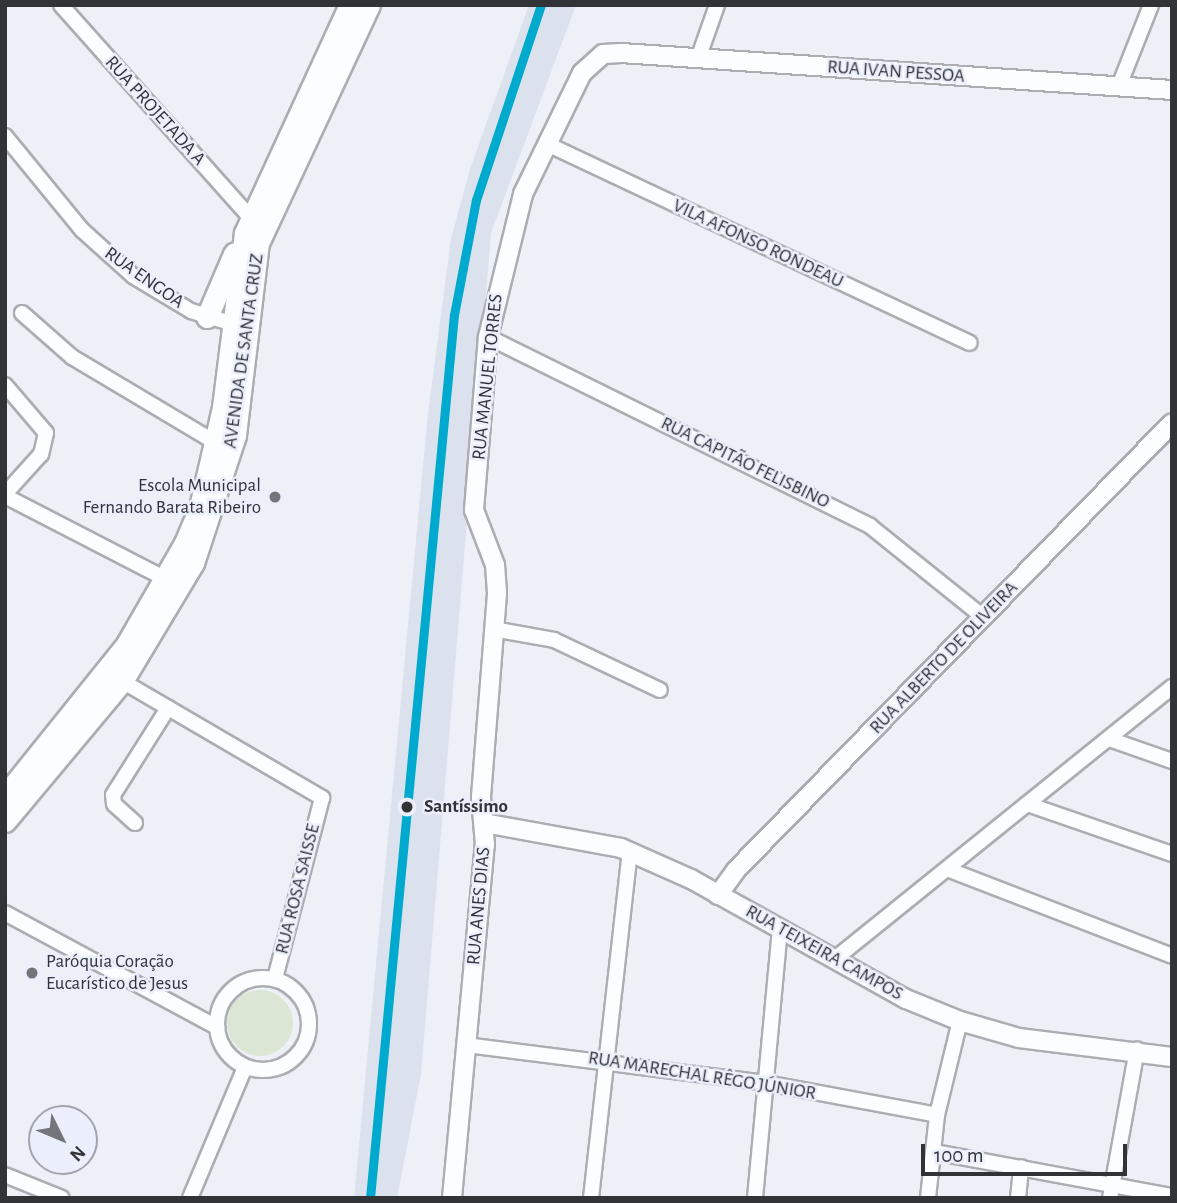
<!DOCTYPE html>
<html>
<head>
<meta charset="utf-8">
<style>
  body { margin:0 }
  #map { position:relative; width:1177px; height:1203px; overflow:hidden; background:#eef0f7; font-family:"Alegreya Sans",sans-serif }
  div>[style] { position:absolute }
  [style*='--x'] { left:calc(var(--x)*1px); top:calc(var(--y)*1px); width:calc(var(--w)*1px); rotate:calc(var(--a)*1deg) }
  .built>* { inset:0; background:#dbe1ed }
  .green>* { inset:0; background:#dbe6d4 }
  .round { border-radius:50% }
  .roads { filter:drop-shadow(2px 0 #abadb2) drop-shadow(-2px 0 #abadb2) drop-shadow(0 2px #abadb2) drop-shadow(0 -2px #abadb2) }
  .minor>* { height:14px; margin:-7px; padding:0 7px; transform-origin:7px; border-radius:7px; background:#fcfdfe }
  .minor>.ring { margin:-7px; padding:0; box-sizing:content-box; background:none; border:14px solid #fcfdfe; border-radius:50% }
  .tertiary>* { height:18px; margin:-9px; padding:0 9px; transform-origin:9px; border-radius:9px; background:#fcfdfe }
  .primary>* { height:21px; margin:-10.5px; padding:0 10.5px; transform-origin:10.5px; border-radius:10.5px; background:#fcfdfe }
  .rail-1>* { height:9px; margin:-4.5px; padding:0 4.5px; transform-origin:4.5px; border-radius:4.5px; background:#00a9ce }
  .dots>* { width:19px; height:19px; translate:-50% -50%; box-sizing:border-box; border:4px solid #eaeffb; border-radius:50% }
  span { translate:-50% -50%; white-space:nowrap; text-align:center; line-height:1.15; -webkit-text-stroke:5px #eaeffb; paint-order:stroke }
  .street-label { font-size:19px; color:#313337 }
  .poi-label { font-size:19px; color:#313337 }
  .right { translate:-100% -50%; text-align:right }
  .left { translate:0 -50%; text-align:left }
  .stop-label { font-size:19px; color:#313337; font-weight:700 }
  .frame { position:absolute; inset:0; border:7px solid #313337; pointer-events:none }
  .north { position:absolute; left:28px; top:1105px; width:70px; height:70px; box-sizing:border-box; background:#eaeffb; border:2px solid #a0a4ad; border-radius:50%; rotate:133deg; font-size:19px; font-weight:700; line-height:28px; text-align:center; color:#313337 }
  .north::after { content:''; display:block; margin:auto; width:24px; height:32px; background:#73757a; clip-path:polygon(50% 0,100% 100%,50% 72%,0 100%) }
  .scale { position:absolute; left:921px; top:1144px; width:206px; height:32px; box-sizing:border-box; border:4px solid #313337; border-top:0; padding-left:9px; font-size:21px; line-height:24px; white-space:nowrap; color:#313337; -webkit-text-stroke:5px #eaeffb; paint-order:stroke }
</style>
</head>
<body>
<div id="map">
  <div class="built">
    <i style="clip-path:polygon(529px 5px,576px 5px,491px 233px,421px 1074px,397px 1198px,354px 1198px,428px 413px,451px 239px,470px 169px)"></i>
  </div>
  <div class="green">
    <i class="round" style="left:227px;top:990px;width:66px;height:66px"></i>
  </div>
  <div class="roads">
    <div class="minor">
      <i style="--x:61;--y:5;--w:284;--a:48.3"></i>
      <i style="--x:698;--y:59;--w:57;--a:-70.6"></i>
      <i style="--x:1119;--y:86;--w:87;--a:-68.4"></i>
      <i style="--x:5;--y:136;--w:122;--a:50.7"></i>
      <i style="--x:82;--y:230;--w:69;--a:42"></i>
      <i style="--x:133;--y:276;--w:68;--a:31.1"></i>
      <i style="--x:191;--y:311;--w:41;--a:17.1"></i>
      <i style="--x:230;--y:323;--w:11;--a:-15"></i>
      <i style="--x:547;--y:144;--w:467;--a:25.2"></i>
      <i style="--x:22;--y:313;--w:67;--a:41.3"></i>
      <i style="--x:72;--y:357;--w:168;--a:30.8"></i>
      <i style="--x:488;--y:337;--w:426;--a:26.3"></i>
      <i style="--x:870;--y:526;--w:145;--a:38.8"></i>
      <i style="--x:5;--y:385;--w:63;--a:49.5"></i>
      <i style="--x:46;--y:433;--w:22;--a:103"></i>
      <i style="--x:41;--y:454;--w:54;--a:132"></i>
      <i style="--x:5;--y:496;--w:181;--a:27.3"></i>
      <i style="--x:493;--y:629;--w:62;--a:10.2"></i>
      <i style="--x:554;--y:640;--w:117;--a:25.3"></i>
      <i style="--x:122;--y:681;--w:232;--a:30.3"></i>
      <i style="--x:322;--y:798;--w:187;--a:104.6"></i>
      <i style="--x:1109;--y:739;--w:67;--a:19.2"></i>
      <i style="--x:1027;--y:804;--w:153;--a:19"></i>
      <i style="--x:135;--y:823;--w:28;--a:-138"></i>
      <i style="--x:114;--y:804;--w:9;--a:-96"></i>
      <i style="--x:113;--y:795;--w:103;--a:-57.7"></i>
      <i style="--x:947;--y:869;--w:241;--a:21.1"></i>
      <i style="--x:5;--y:913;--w:241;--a:28.3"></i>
      <i style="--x:836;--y:958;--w:432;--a:-38.9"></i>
      <i class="ring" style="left:217px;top:978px;width:78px;height:78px"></i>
      <i style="--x:466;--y:1045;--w:301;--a:7.2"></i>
      <i style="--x:765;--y:1083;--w:175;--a:10.5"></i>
      <i style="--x:934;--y:1152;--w:242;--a:10.5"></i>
      <i style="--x:5;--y:1175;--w:61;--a:22"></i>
      <i style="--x:190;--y:1198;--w:142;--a:-67.2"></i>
      <i style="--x:591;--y:1198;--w:348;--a:-83.6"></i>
      <i style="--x:755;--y:1198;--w:270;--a:-84.7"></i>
      <i style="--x:928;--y:1198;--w:83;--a:-83.8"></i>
      <i style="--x:937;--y:1115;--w:97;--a:-76.3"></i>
      <i style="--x:1018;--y:1198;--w:31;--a:-84"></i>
      <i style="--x:1110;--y:1198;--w:151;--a:-79.7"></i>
    </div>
    <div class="tertiary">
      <i style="--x:484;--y:823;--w:139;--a:10.3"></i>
      <i style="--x:621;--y:848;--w:77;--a:23.9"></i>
      <i style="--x:691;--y:879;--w:246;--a:29.2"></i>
      <i style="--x:906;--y:999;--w:58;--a:22.2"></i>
      <i style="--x:960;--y:1021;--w:61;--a:16.1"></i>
      <i style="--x:1019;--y:1038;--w:154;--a:7.1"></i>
      <i style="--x:718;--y:895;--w:31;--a:-54"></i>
      <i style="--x:736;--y:870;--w:624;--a:-45.71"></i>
      <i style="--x:452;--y:1198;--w:355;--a:-84.7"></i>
      <i style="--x:485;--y:845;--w:48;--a:-94.8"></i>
      <i style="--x:481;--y:797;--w:205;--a:-85.5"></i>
      <i style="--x:497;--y:593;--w:28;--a:-94"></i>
      <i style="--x:495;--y:565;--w:59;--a:-110.9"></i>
      <i style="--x:474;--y:510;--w:174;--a:-85.4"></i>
      <i style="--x:488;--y:337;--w:147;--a:-76.2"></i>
      <i style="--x:523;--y:194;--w:135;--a:-64"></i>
      <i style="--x:582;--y:73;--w:28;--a:-42"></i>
      <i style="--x:603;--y:54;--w:18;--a:-3"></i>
      <i style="--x:621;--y:53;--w:552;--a:3.84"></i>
    </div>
    <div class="primary">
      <i style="--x:207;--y:317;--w:69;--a:-66.8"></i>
      <i style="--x:5;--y:796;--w:195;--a:-51.2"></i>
      <i style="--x:127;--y:644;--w:116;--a:-60.1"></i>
      <i style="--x:185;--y:543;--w:39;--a:-67"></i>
      <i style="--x:200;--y:507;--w:103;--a:-77"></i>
      <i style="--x:223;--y:407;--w:175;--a:-82.8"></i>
      <i style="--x:245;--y:233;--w:251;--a:-65.3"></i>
      <i style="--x:5;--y:821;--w:182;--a:-50.1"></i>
      <i style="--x:122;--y:681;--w:138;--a:-59"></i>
      <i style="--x:193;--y:563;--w:135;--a:-71.8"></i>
      <i style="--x:235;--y:435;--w:193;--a:-83.2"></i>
      <i style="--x:258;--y:243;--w:263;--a:-65"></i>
    </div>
  </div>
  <div class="rail-1">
    <i style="--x:370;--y:1198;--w:887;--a:-84.57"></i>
    <i style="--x:454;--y:315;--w:117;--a:-79.2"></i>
    <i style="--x:476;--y:200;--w:206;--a:-71.6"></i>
  </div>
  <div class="dots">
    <i style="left:275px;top:497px;background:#73757a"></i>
    <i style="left:407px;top:807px;background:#313337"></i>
    <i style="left:32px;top:973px;background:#73757a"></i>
  </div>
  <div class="street-label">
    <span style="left:896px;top:72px;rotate:4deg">RUA IVAN PESSOA</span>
    <span style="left:155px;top:111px;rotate:48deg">RUA PROJETADA A</span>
    <span style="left:758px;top:244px;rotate:25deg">VILA AFONSO RONDEAU</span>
    <span style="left:144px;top:278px;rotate:35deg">RUA ENGOA</span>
    <span style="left:244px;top:351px;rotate:-82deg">AVENIDA DE SANTA CRUZ</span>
    <span style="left:488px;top:377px;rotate:-84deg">RUA MANUEL TORRES</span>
    <span style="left:745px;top:463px;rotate:26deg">RUA CAPITÃO FELISBINO</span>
    <span style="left:944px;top:658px;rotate:-46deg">RUA ALBERTO DE OLIVEIRA</span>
    <span style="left:298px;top:889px;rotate:-76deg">RUA ROSA SAISSE</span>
    <span style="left:479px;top:906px;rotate:-85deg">RUA ANES DIAS</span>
    <span style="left:824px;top:953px;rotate:29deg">RUA TEIXEIRA CAMPOS</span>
    <span style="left:702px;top:1076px;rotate:9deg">RUA MARECHAL RÊGO JÚNIOR</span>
  </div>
  <div class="poi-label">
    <span class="right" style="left:261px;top:497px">Escola Municipal<br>Fernando Barata Ribeiro</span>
    <span class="left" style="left:46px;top:973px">Paróquia Coração<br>Eucarístico de Jesus</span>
  </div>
  <div class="stop-label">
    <span class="left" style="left:424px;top:807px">Santíssimo</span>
  </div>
  <div class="frame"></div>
  <div class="north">N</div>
  <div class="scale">100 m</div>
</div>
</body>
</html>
